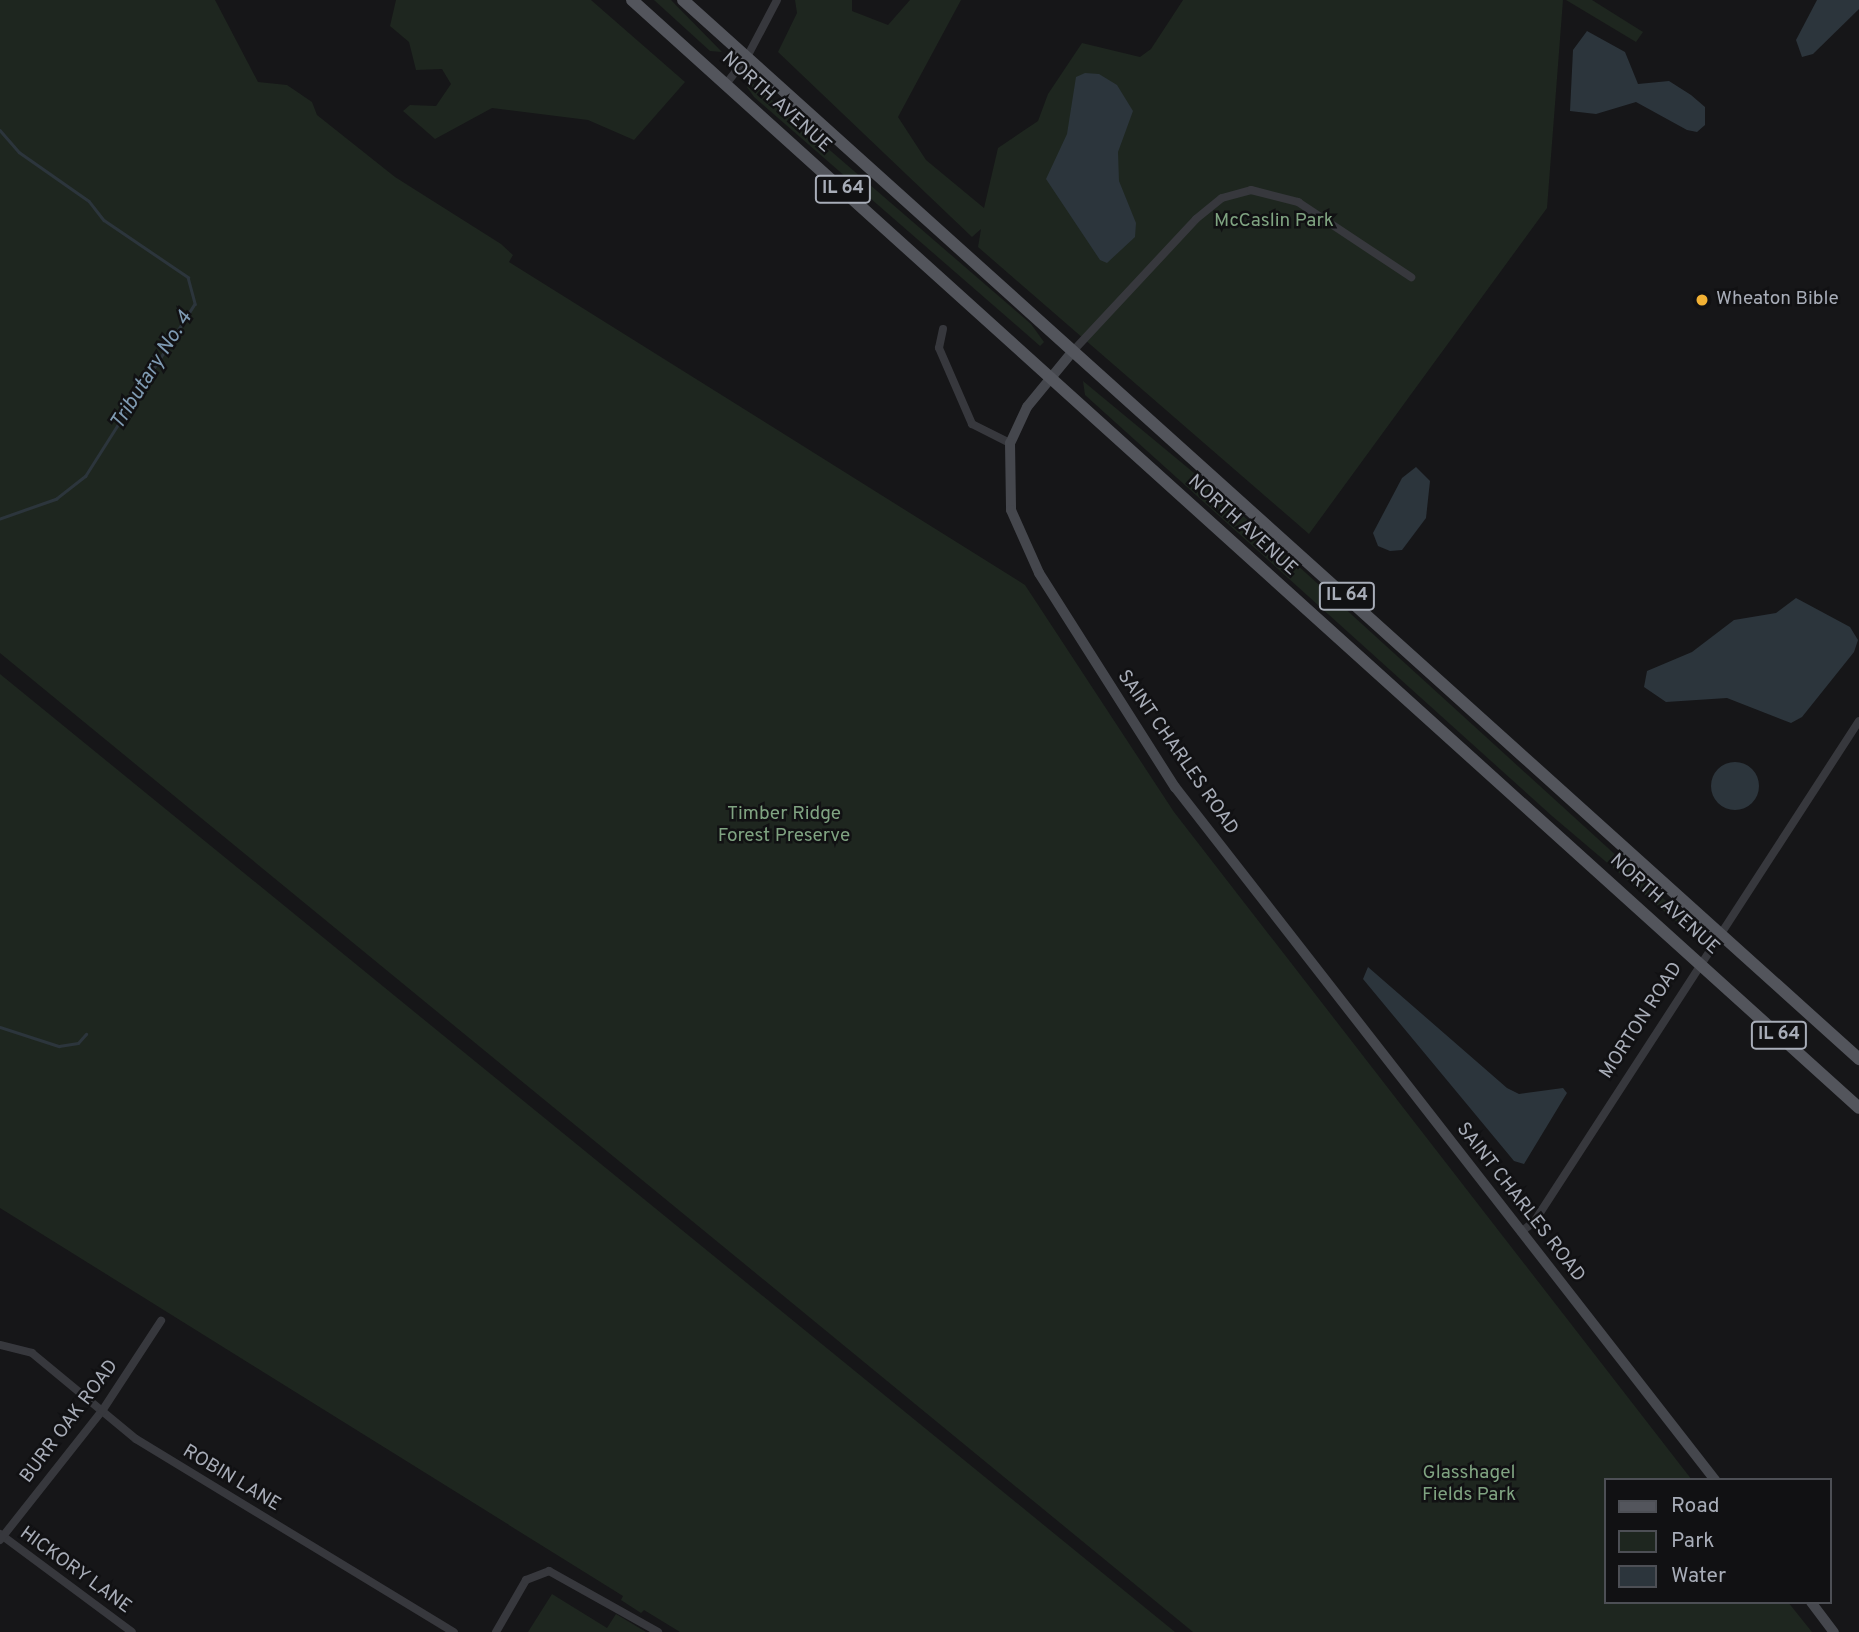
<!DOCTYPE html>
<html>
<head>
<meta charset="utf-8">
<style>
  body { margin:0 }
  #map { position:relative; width:1859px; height:1632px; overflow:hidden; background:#161618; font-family:Overpass,sans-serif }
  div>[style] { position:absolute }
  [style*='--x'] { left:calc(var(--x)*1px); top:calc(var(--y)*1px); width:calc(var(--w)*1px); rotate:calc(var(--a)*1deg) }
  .green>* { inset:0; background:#1e261f }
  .water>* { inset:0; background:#2c353c }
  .round { border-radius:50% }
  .stream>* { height:2.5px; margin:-1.25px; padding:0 1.25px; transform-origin:1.25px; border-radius:1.25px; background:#2c353c }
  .street>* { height:8px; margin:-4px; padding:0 4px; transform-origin:4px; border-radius:4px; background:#37383d }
  .secondary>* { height:10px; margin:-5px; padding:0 5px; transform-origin:5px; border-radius:5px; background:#45474d }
  .primary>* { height:12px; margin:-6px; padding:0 6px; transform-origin:6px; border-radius:6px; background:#53555c }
  .dots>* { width:19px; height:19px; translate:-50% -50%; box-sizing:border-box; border:4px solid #111113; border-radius:50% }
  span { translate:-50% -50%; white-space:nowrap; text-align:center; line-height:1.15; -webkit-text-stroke:5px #111113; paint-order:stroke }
  .shield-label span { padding:2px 5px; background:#111113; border:2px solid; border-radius:5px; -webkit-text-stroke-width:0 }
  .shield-label { font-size:18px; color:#a8adb8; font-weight:700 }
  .street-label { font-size:19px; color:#a8adb8 }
  .park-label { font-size:19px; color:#7fa381 }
  .poi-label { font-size:19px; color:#a8adb8 }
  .left { translate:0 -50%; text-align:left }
  .water-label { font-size:21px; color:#7f9bb3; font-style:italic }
  .legend { position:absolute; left:1604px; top:1478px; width:228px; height:126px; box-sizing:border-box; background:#111113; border:2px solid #4d4f55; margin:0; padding:9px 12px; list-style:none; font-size:21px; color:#a8adb8 }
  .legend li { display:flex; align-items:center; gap:14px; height:35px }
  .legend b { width:35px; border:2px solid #4d4f55 }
</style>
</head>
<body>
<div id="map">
  <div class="green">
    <i style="clip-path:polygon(0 0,215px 0,258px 82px,287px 85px,312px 102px,317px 115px,395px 177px,501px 244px,513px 255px,509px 262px,1025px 585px,1174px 812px,1692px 1480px,1605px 1480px,1605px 1602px,1788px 1602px,1812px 1632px,1193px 1632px,0 653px)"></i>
    <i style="clip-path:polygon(396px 0,591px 0,685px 82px,634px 140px,588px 120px,492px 108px,435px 139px,403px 111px,410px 105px,436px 106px,451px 84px,442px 69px,416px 70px,409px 42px,390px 26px)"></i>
    <i style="clip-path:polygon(654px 0,671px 0,722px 52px,710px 51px)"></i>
    <i style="clip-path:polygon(795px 0,852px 0,852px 11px,888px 25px,910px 0,961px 0,898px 117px,926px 160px,984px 208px,998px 148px,1038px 121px,1048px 94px,1082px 43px,1140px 57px,1151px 49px,1183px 0,1563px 0,1547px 208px,1309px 534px,978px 247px,981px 229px,972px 237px,778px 52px,797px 13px)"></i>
    <i style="clip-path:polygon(1566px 0,1592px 0,1643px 32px,1636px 42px)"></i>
    <i style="clip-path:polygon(751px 82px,1031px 324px,1044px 342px,1040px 346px,754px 97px,747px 87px)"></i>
    <i style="clip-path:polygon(1083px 381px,1217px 492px,1698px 930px,1694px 934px,1684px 928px,1552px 816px,1085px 395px)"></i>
    <i style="clip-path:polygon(0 674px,1175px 1632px,680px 1632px,644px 1610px,641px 1613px,621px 1600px,623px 1596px,0 1208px)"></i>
    <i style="clip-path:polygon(552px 1594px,607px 1628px,616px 1614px,646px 1632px,528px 1632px)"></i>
  </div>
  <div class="water">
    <i style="clip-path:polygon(1817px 0,1859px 0,1859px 9px,1813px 54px,1802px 57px,1796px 40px)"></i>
    <i style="clip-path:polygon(1587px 31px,1625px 52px,1638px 84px,1669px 81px,1691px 95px,1705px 107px,1705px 125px,1697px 132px,1687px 130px,1636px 102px,1596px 114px,1570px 111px,1573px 50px)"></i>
    <i style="clip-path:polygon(1085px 73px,1099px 74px,1117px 85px,1133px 111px,1118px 152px,1119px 181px,1136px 223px,1135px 237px,1107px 263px,1100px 260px,1046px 179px,1067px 134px,1076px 77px)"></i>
    <i style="clip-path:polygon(1416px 467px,1430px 481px,1426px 518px,1402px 550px,1390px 551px,1378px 546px,1373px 533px,1402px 478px)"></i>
    <i style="clip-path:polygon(1796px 598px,1850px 627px,1858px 640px,1854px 652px,1802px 717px,1791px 723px,1727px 698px,1666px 702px,1644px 687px,1647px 671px,1692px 652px,1734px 620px,1776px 613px)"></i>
    <i class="round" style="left:1711px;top:762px;width:48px;height:48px"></i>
    <i style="clip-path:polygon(1368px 967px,1507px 1088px,1519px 1094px,1563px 1088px,1567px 1093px,1524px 1164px,1514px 1161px,1363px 979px)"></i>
  </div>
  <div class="stream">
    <i style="--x:0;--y:130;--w:29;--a:49"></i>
    <i style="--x:19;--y:152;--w:85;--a:35"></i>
    <i style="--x:89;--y:201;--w:24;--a:52"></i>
    <i style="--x:104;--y:220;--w:102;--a:34.2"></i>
    <i style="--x:188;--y:277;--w:28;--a:75"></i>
    <i style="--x:195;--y:304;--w:204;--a:122.4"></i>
    <i style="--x:86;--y:476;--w:37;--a:142"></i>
    <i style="--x:57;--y:499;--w:60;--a:160.7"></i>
    <i style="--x:0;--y:1027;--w:62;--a:17.9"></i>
    <i style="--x:59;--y:1046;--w:19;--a:-9"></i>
    <i style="--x:78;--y:1043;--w:12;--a:-48"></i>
  </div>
  <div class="street">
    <i style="--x:726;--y:84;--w:34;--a:-52"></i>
    <i style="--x:747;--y:57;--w:64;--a:-62.2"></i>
    <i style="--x:943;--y:329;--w:19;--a:102"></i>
    <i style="--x:939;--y:348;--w:83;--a:66.5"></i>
    <i style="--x:972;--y:424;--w:42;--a:26.6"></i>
    <i style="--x:1073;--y:351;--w:180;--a:-47"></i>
    <i style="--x:1196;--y:219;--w:33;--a:-39"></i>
    <i style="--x:1222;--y:198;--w:30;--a:-15"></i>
    <i style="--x:1251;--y:190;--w:49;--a:14.3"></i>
    <i style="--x:1298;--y:202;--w:136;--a:33.6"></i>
    <i style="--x:1521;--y:1232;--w:16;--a:-38"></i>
    <i style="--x:1534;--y:1222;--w:597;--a:-57.03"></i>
    <i style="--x:0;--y:1345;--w:33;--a:14"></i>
    <i style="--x:32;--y:1353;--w:135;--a:39.6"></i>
    <i style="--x:136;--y:1439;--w:372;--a:31.3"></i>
    <i style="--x:0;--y:1534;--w:164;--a:36.6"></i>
    <i style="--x:0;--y:1540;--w:164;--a:-51.7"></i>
    <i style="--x:102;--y:1411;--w:108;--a:-56.8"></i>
    <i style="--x:496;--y:1632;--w:60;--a:-60"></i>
    <i style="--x:526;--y:1580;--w:25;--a:-21"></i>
    <i style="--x:549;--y:1571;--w:125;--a:29.2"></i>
  </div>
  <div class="secondary">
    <i style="--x:1073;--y:351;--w:72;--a:129.4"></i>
    <i style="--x:1027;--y:407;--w:40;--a:115"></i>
    <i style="--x:1010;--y:443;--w:67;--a:89.1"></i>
    <i style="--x:1011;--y:510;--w:69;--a:66"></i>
    <i style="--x:1039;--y:573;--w:254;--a:57.6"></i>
    <i style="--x:1175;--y:787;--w:879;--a:52.07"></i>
    <i style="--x:1811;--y:1602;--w:38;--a:53"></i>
  </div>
  <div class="primary">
    <i style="--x:632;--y:0;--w:1653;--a:42.08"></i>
    <i style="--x:683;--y:0;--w:1583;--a:42"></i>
  </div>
  <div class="dots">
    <i style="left:1702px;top:300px;background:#f2b134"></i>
  </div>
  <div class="shield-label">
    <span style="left:843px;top:189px">IL 64</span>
    <span style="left:1347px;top:596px">IL 64</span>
    <span style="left:1779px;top:1035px">IL 64</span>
  </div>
  <div class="street-label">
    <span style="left:776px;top:103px;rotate:42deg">NORTH AVENUE</span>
    <span style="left:1242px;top:526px;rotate:42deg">NORTH AVENUE</span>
    <span style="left:1177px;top:753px;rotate:55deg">SAINT CHARLES ROAD</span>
    <span style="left:1664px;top:905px;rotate:42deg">NORTH AVENUE</span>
    <span style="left:1642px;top:1021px;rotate:-57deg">MORTON ROAD</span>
    <span style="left:1520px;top:1203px;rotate:52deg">SAINT CHARLES ROAD</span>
    <span style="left:70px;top:1422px;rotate:-53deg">BURR OAK ROAD</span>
    <span style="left:231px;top:1479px;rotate:31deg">ROBIN LANE</span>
    <span style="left:75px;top:1571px;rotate:36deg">HICKORY LANE</span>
  </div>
  <div class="park-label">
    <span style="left:1274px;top:222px">McCaslin Park</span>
    <span style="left:784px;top:826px">Timber Ridge<br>Forest Preserve</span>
    <span style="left:1469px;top:1485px">Glasshagel<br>Fields Park</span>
  </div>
  <div class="poi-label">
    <span class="left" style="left:1716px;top:300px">Wheaton Bible</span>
  </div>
  <div class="water-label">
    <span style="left:152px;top:371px;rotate:-58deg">Tributary No. 4</span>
  </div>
  <ul class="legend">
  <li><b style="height:9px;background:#53555c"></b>Road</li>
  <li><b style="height:19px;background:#1e261f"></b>Park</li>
  <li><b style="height:19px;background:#2c353c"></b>Water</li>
  </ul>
</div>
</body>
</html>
